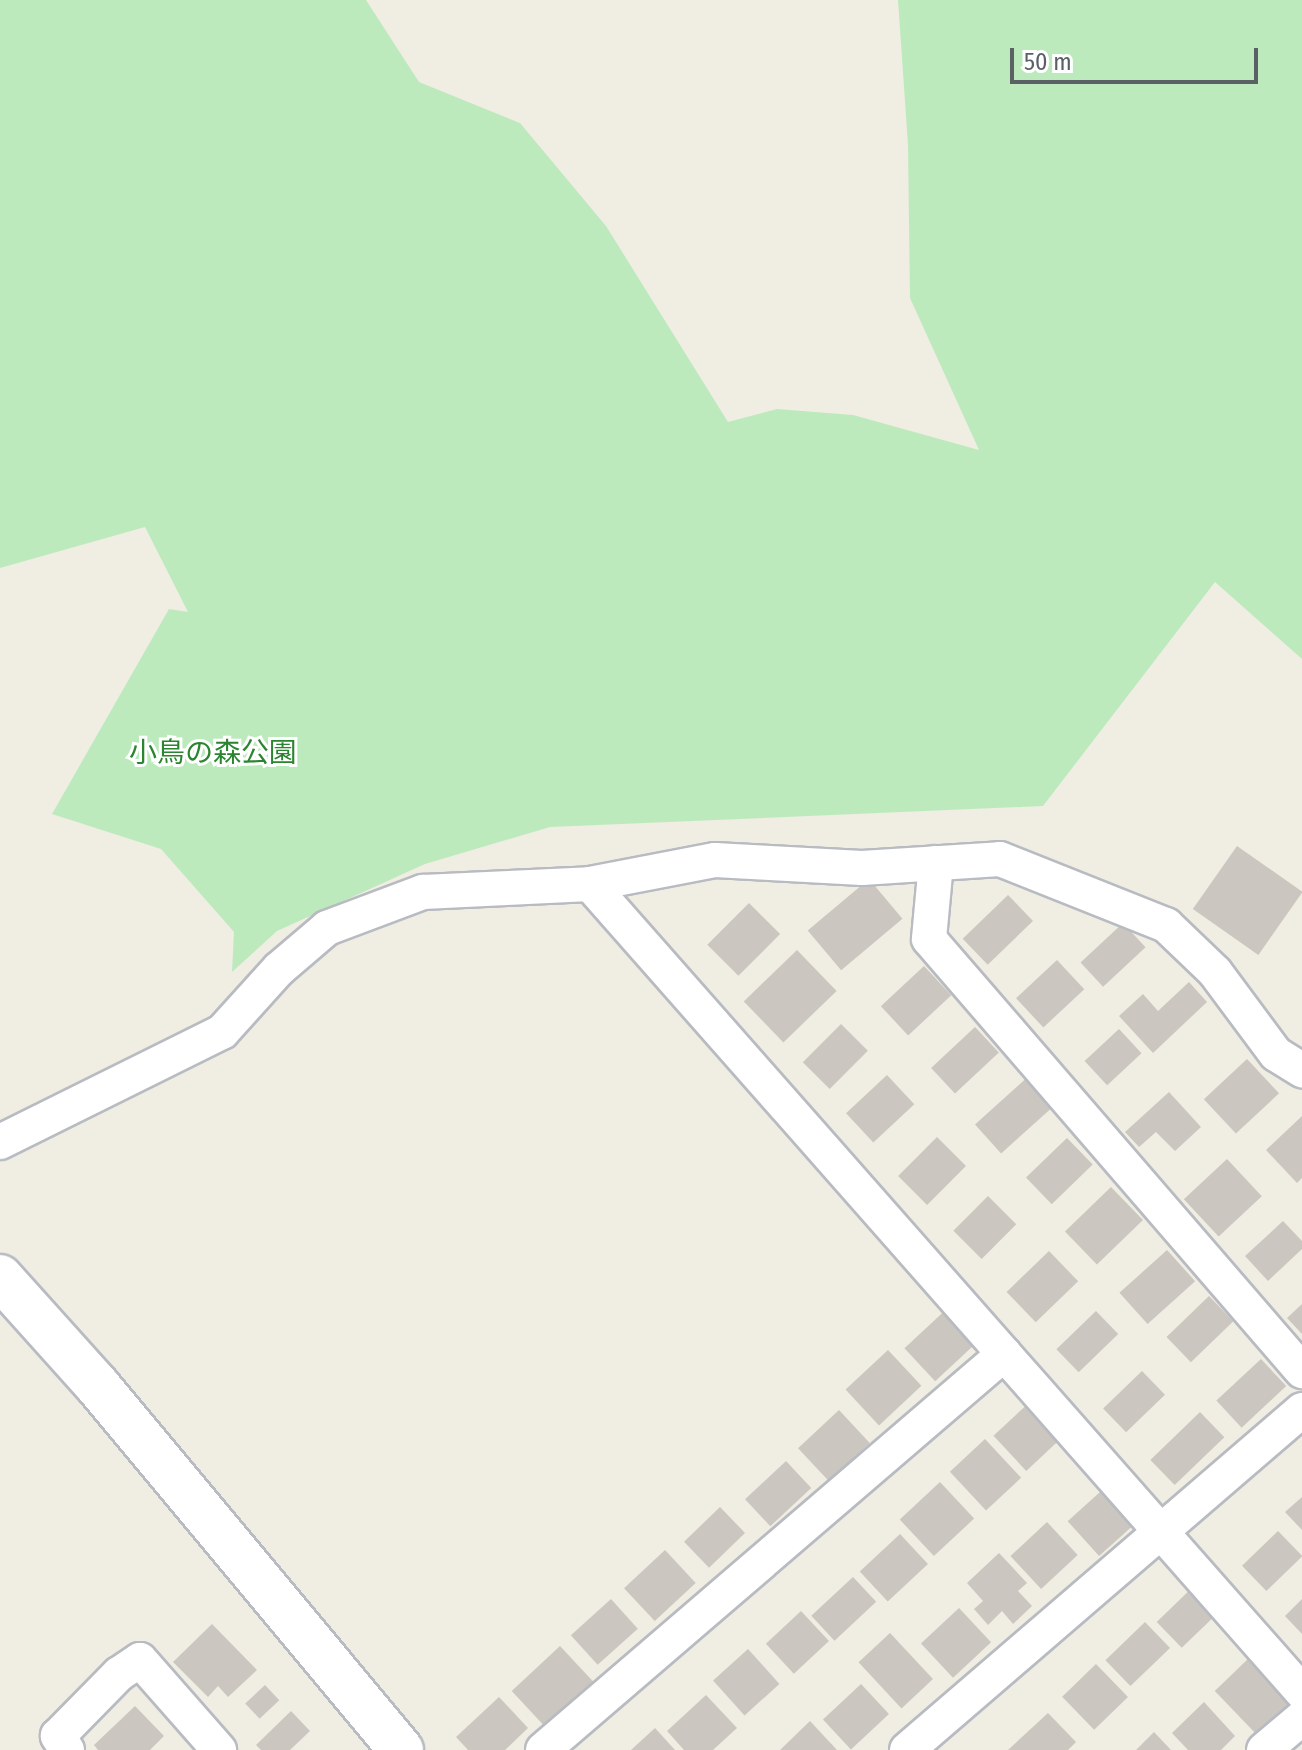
<!DOCTYPE html>
<html>
<head>
<meta charset="utf-8">
<style>
  body { margin:0 }
  #map { position:relative; width:1302px; height:1750px; overflow:hidden; background:#f0ede3; font-family:"Fira Sans Condensed","Noto Sans JP",sans-serif }
  div>[style] { position:absolute }
  [style*='--x'] { left:calc(var(--x)*1px); top:calc(var(--y)*1px); width:calc(var(--w)*1px); rotate:calc(var(--a)*1deg) }
  .green>* { inset:0; background:#bdeabd }
  .building>* { inset:0; background:#cbc7c0; transform-origin:0 0 }
  .roads { filter:drop-shadow(2px 0 #b8bbc1) drop-shadow(-2px 0 #b8bbc1) drop-shadow(0 2px #b8bbc1) drop-shadow(0 -2px #b8bbc1) }
  .street>* { height:34px; margin:-17px; padding:0 17px; transform-origin:17px; border-radius:17px; background:#fff }
  .secondary>* { height:44px; margin:-22px; padding:0 22px; transform-origin:22px; border-radius:22px; background:#fff }
  span { translate:-50% -50%; white-space:nowrap; text-align:center; line-height:1.15; -webkit-text-stroke:6px #fff; paint-order:stroke }
  .park-label { font-size:28px; color:#2b842f }
  .scale { position:absolute; left:1010px; top:48px; width:248px; height:36px; box-sizing:border-box; border:4px solid #5b6065; border-top:0; padding-left:10px; font-size:24px; line-height:28px; white-space:nowrap; color:#5b6065; -webkit-text-stroke:6px #fff; paint-order:stroke }
</style>
</head>
<body>
<div id="map">
  <div class="green">
    <i style="clip-path:polygon(0 0,366px 0,419px 82px,520px 123px,606px 226px,728px 422px,777px 409px,853px 415px,979px 450px,910px 298px,908px 145px,898px 0,1302px 0,1302px 659px,1215px 582px,1043px 806px,550px 827px,425px 864px,277px 931px,232px 972px,234px 932px,161px 849px,52px 814px,169px 609px,188px 612px,145px 527px,0 568px)"></i>
  </div>
  <div class="building">
    <i style="left:1237px;top:846px;width:80px;height:77px;rotate:35deg"></i>
    <i style="left:869px;top:879px;width:52px;height:80px;rotate:50deg"></i>
    <i style="left:1008px;top:895px;width:36px;height:63px;rotate:46deg"></i>
    <i style="left:749px;top:903px;width:44px;height:59px;rotate:45deg"></i>
    <i style="left:1123px;top:923px;width:33px;height:58px;rotate:47deg"></i>
    <i style="left:797px;top:950px;width:57px;height:74px;rotate:46deg"></i>
    <i style="left:1057px;top:960px;width:40px;height:56px;rotate:47deg"></i>
    <i style="left:924px;top:966px;width:40px;height:59px;rotate:47deg"></i>
    <i style="clip-path:polygon(1189px 982px,1207px 1002px,1153px 1053px,1119px 1016px,1143px 994px,1158px 1011px)"></i>
    <i style="left:841px;top:1024px;width:38px;height:54px;rotate:45deg"></i>
    <i style="left:975px;top:1027px;width:35px;height:60px;rotate:47deg"></i>
    <i style="left:1119px;top:1029px;width:33px;height:47px;rotate:47deg"></i>
    <i style="left:1247px;top:1059px;width:47px;height:59px;rotate:47deg"></i>
    <i style="left:887px;top:1075px;width:40px;height:56px;rotate:47deg"></i>
    <i style="left:1030px;top:1075px;width:39px;height:74px;rotate:48deg"></i>
    <i style="clip-path:polygon(1169px 1092px,1201px 1127px,1175px 1151px,1156px 1132px,1139px 1147px,1125px 1132px)"></i>
    <i style="clip-path:polygon(1302px 1116px,1302px 1178px,1297px 1183px,1266px 1150px)"></i>
    <i style="left:937px;top:1137px;width:41px;height:55px;rotate:45deg"></i>
    <i style="left:1067px;top:1138px;width:37px;height:57px;rotate:46deg"></i>
    <i style="left:1227px;top:1159px;width:51px;height:59px;rotate:47deg"></i>
    <i style="left:1111px;top:1187px;width:46px;height:64px;rotate:46deg"></i>
    <i style="left:988px;top:1196px;width:40px;height:49px;rotate:45deg"></i>
    <i style="clip-path:polygon(1283px 1221px,1302px 1241px,1302px 1249px,1268px 1281px,1245px 1256px)"></i>
    <i style="left:1167px;top:1250px;width:42px;height:64px;rotate:48deg"></i>
    <i style="left:1049px;top:1251px;width:42px;height:59px;rotate:46deg"></i>
    <i style="left:1209px;top:1296px;width:35px;height:59px;rotate:46deg"></i>
    <i style="left:952px;top:1304px;width:45px;height:65px;rotate:47deg"></i>
    <i style="clip-path:polygon(1302px 1304px,1302px 1334px,1287px 1318px)"></i>
    <i style="left:1096px;top:1311px;width:32px;height:55px;rotate:46deg"></i>
    <i style="left:888px;top:1350px;width:49px;height:58px;rotate:47deg"></i>
    <i style="left:1261px;top:1359px;width:37px;height:61px;rotate:47deg"></i>
    <i style="left:1142px;top:1371px;width:33px;height:54px;rotate:46deg"></i>
    <i style="left:1033px;top:1399px;width:48px;height:54px;rotate:47deg"></i>
    <i style="left:839px;top:1410px;width:45px;height:56px;rotate:47deg"></i>
    <i style="left:1200px;top:1412px;width:35px;height:69px;rotate:46deg"></i>
    <i style="left:985px;top:1439px;width:53px;height:48px;rotate:47deg"></i>
    <i style="left:786px;top:1461px;width:37px;height:56px;rotate:47deg"></i>
    <i style="left:940px;top:1482px;width:50px;height:55px;rotate:47deg"></i>
    <i style="left:1110px;top:1483px;width:47px;height:57px;rotate:48deg"></i>
    <i style="clip-path:polygon(1302px 1497px,1302px 1530px,1285px 1512px)"></i>
    <i style="left:720px;top:1507px;width:36px;height:50px;rotate:46deg"></i>
    <i style="left:1047px;top:1522px;width:45px;height:50px;rotate:47deg"></i>
    <i style="left:1278px;top:1531px;width:35px;height:50px;rotate:46deg"></i>
    <i style="left:900px;top:1534px;width:41px;height:55px;rotate:47deg"></i>
    <i style="left:665px;top:1550px;width:45px;height:56px;rotate:47deg"></i>
    <i style="clip-path:polygon(999px 1553px,1027px 1583px,1018px 1591px,1032px 1606px,1013px 1624px,1002px 1611px,988px 1625px,974px 1609px,983px 1601px,967px 1583px)"></i>
    <i style="left:853px;top:1577px;width:34px;height:57px;rotate:47deg"></i>
    <i style="left:1197px;top:1583px;width:36px;height:56px;rotate:46deg"></i>
    <i style="left:611px;top:1599px;width:40px;height:54px;rotate:48deg"></i>
    <i style="clip-path:polygon(1302px 1599px,1302px 1634px,1285px 1616px)"></i>
    <i style="left:959px;top:1608px;width:47px;height:52px;rotate:47deg"></i>
    <i style="left:801px;top:1611px;width:41px;height:48px;rotate:47deg"></i>
    <i style="left:1145px;top:1622px;width:36px;height:55px;rotate:46deg"></i>
    <i style="clip-path:polygon(212px 1624px,257px 1670px,228px 1697px,218px 1686px,208px 1697px,173px 1662px)"></i>
    <i style="left:890px;top:1633px;width:63px;height:43px;rotate:47deg"></i>
    <i style="left:560px;top:1646px;width:54px;height:66px;rotate:47deg"></i>
    <i style="left:748px;top:1649px;width:47px;height:47px;rotate:48deg"></i>
    <i style="left:1250px;top:1657px;width:62px;height:49px;rotate:46deg"></i>
    <i style="left:1096px;top:1664px;width:46px;height:47px;rotate:46deg"></i>
    <i style="left:861px;top:1684px;width:41px;height:52px;rotate:47deg"></i>
    <i style="left:265px;top:1685px;width:21px;height:27px;rotate:47deg"></i>
    <i style="clip-path:polygon(706px 1695px,737px 1728px,713px 1750px,684px 1750px,667px 1731px)"></i>
    <i style="clip-path:polygon(499px 1697px,528px 1728px,505px 1750px,468px 1750px,456px 1737px)"></i>
    <i style="clip-path:polygon(1204px 1702px,1235px 1736px,1221px 1750px,1188px 1750px,1172px 1733px)"></i>
    <i style="clip-path:polygon(135px 1706px,164px 1736px,150px 1750px,98px 1750px,94px 1745px)"></i>
    <i style="clip-path:polygon(291px 1711px,310px 1731px,290px 1750px,261px 1750px,256px 1745px)"></i>
    <i style="clip-path:polygon(1048px 1713px,1076px 1742px,1068px 1750px,1008px 1750px)"></i>
    <i style="clip-path:polygon(810px 1721px,837px 1750px,780px 1750px)"></i>
    <i style="clip-path:polygon(655px 1728px,675px 1750px,631px 1750px)"></i>
    <i style="clip-path:polygon(1154px 1732px,1171px 1750px,1136px 1750px)"></i>
  </div>
  <div class="roads">
    <div class="street">
      <i style="--x:936;--y:863;--w:76;--a:95.3"></i>
      <i style="--x:929;--y:939;--w:571;--a:49.19"></i>
      <i style="--x:590;--y:884;--w:1077;--a:48.61"></i>
      <i style="--x:0;--y:1142;--w:248;--a:-26.4"></i>
      <i style="--x:222;--y:1032;--w:85;--a:-47.9"></i>
      <i style="--x:279;--y:969;--w:63;--a:-40.5"></i>
      <i style="--x:327;--y:928;--w:103;--a:-20.6"></i>
      <i style="--x:423;--y:892;--w:167;--a:-2.7"></i>
      <i style="--x:590;--y:884;--w:127;--a:-10.9"></i>
      <i style="--x:715;--y:860;--w:147;--a:3.1"></i>
      <i style="--x:862;--y:868;--w:138;--a:-3.7"></i>
      <i style="--x:1000;--y:859;--w:179;--a:21.7"></i>
      <i style="--x:1166;--y:925;--w:68;--a:43.8"></i>
      <i style="--x:1215;--y:972;--w:102;--a:53.4"></i>
      <i style="--x:1276;--y:1054;--w:31;--a:32"></i>
      <i style="--x:67;--y:1750;--w:17;--a:-123"></i>
      <i style="--x:58;--y:1736;--w:87;--a:-45.5"></i>
      <i style="--x:119;--y:1674;--w:25;--a:-34"></i>
      <i style="--x:140;--y:1660;--w:120;--a:48.7"></i>
      <i style="--x:543;--y:1750;--w:608;--a:-40.66"></i>
      <i style="--x:907;--y:1750;--w:521;--a:-40.72"></i>
      <i style="--x:1264;--y:1750;--w:50;--a:-40.1"></i>
    </div>
    <div class="secondary">
      <i style="--x:0;--y:1277;--w:145;--a:48.1"></i>
      <i style="--x:97;--y:1385;--w:475;--a:50.2"></i>
    </div>
  </div>
  <div class="park-label">
    <span style="left:213px;top:753px">小鳥の森公園</span>
  </div>
  <div class="scale">50 m</div>
</div>
</body>
</html>
